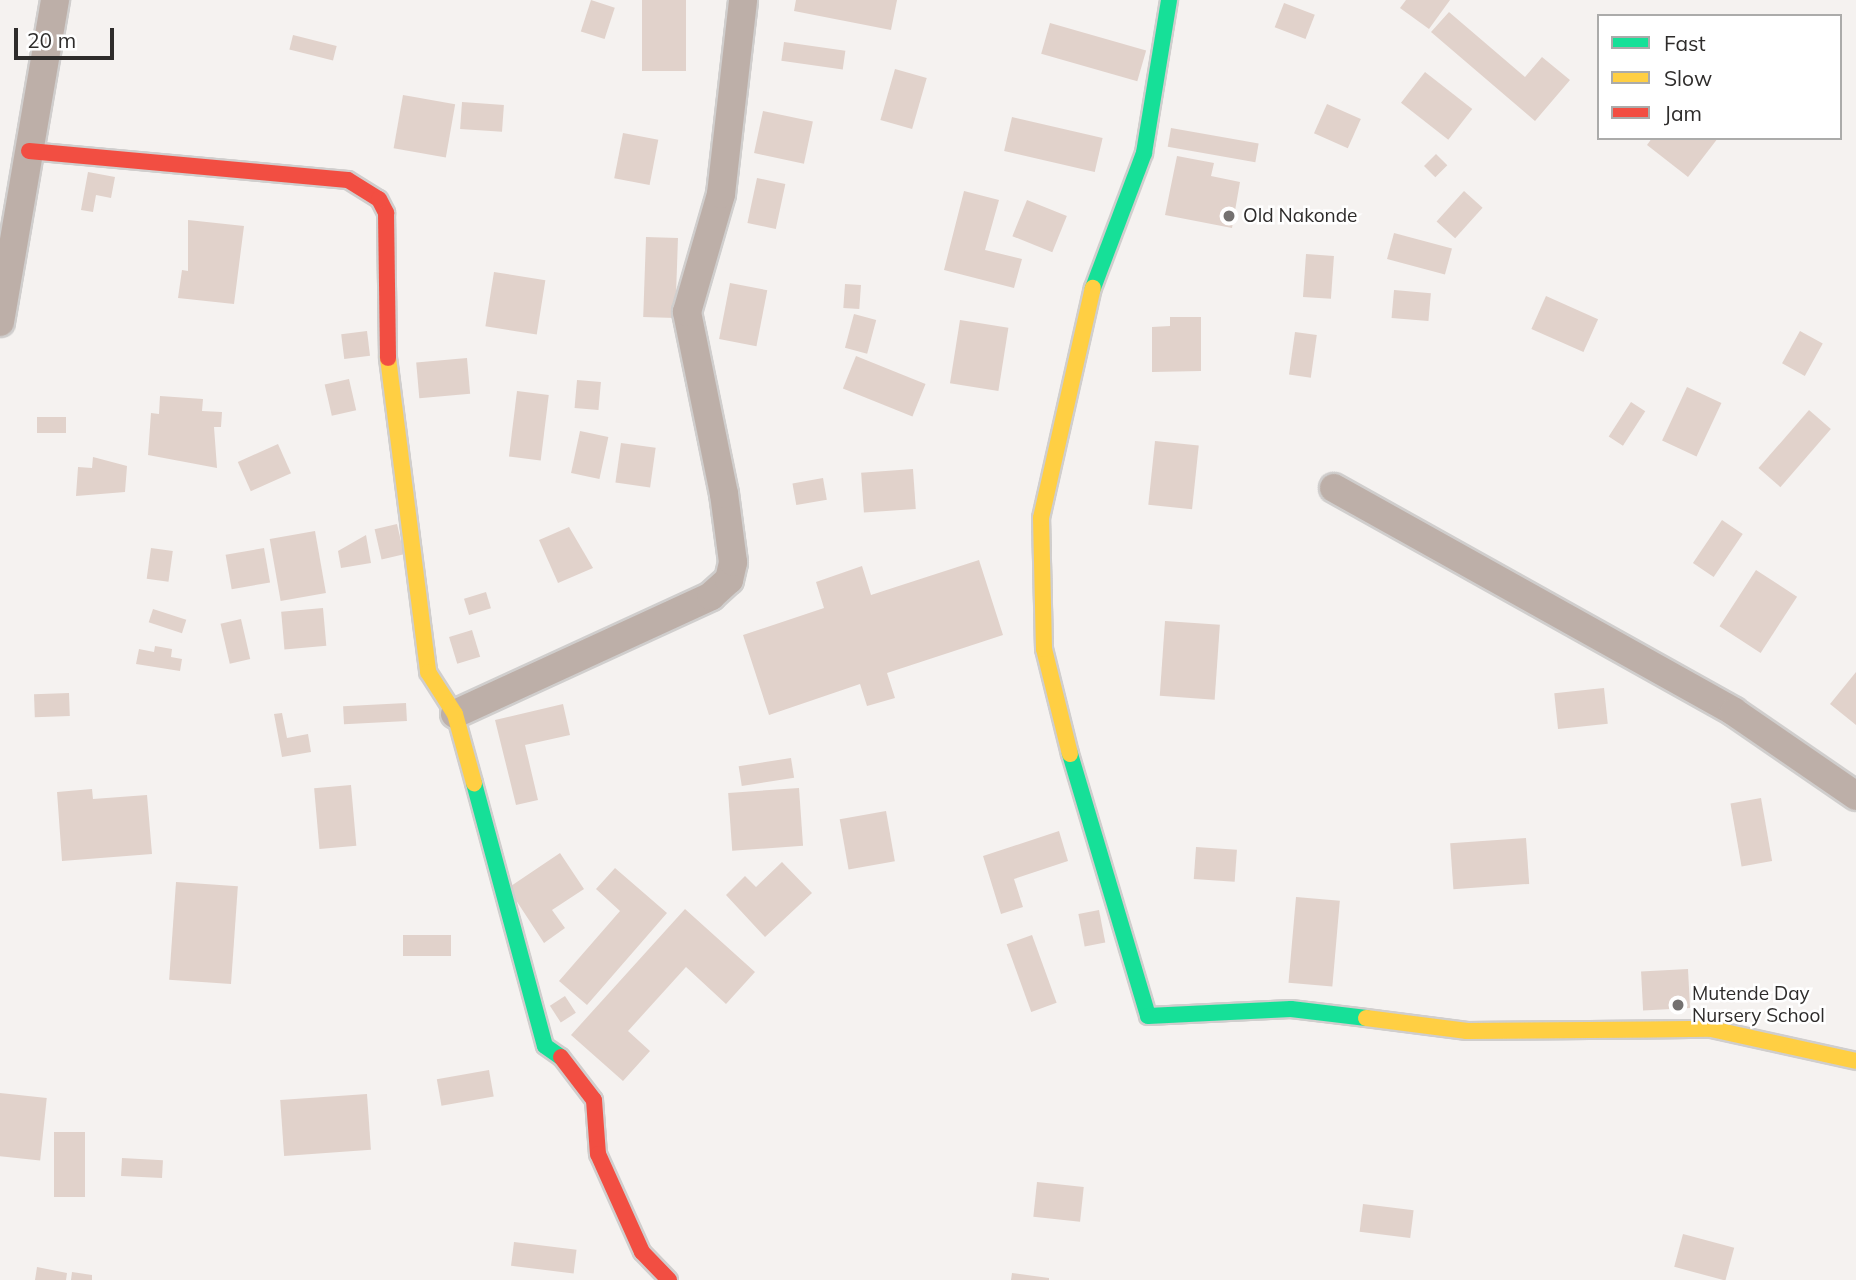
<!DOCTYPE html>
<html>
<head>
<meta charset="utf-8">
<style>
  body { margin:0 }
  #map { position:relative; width:1856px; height:1280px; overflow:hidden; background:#f5f2f0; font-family:Mulish,sans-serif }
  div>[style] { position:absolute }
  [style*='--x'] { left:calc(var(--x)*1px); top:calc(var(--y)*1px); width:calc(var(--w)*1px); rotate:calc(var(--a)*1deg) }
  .building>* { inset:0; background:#e1d2cb; transform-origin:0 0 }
  .roads { filter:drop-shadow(2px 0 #d0cecd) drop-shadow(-2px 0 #d0cecd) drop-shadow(0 2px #d0cecd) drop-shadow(0 -2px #d0cecd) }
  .street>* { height:28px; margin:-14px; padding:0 14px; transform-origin:14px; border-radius:14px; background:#bdafa8 }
  .fast>* { height:16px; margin:-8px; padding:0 8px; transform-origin:8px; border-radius:8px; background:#16e098 }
  .slow>* { height:16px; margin:-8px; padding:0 8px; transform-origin:8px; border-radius:8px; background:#ffcf43 }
  .jam>* { height:16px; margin:-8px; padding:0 8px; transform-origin:8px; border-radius:8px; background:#f24e42 }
  .dots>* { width:19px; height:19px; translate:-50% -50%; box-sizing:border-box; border:4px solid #fff; border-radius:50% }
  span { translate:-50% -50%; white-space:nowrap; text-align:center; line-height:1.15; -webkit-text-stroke:5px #fff; paint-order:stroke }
  .poi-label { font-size:19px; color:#2e2c2b }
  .left { translate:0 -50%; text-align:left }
  .legend { position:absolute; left:1597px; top:14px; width:245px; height:126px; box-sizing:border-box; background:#fff; border:2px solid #ababaa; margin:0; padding:9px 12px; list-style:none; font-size:21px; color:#2e2c2b }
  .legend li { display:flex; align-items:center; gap:14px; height:35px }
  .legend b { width:35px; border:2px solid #ababaa }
  .scale { position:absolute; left:14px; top:28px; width:100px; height:32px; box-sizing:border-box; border:4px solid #2e2c2b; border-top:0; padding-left:9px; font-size:21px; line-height:24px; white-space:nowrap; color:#2e2c2b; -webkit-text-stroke:5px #fff; paint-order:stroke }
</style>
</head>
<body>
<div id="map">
  <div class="building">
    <i style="left:591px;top:0;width:25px;height:33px;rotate:18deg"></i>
    <i style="left:642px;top:0;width:44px;height:71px"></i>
    <i style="clip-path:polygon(796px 0,897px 0,891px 30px,794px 11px)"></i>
    <i style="clip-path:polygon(1406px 0,1450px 0,1429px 29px,1400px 8px)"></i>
    <i style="left:1284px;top:3px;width:33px;height:26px;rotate:21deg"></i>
    <i style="clip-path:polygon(1449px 12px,1525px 77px,1542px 57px,1570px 80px,1535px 121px,1431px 32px)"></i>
    <i style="left:1050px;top:23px;width:100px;height:32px;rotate:16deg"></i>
    <i style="left:293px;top:35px;width:45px;height:15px;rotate:14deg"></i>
    <i style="left:784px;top:42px;width:62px;height:19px;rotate:8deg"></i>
    <i style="left:895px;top:69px;width:33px;height:53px;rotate:16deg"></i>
    <i style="left:1425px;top:72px;width:60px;height:39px;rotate:38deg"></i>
    <i style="left:403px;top:95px;width:53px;height:54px;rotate:10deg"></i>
    <i style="left:462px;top:102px;width:42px;height:27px;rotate:4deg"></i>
    <i style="left:1327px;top:104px;width:37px;height:32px;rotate:24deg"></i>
    <i style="left:763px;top:111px;width:51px;height:43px;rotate:12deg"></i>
    <i style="left:1012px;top:117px;width:93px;height:35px;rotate:13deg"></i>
    <i style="left:1171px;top:128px;width:89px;height:19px;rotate:10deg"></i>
    <i style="left:623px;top:133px;width:36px;height:46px;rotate:11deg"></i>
    <i style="clip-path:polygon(1652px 138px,1718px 138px,1688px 177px,1647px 145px)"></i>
    <i style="left:1436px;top:154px;width:16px;height:17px;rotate:45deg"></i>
    <i style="clip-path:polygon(1177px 156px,1214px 163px,1211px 176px,1240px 182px,1232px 228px,1165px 215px)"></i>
    <i style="clip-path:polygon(88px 172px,115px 177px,111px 198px,96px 195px,93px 212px,81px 210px)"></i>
    <i style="left:757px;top:178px;width:29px;height:46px;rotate:12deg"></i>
    <i style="clip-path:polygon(964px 191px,999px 200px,985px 250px,1022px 259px,1014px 288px,944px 270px)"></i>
    <i style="left:1464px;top:191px;width:25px;height:41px;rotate:42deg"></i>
    <i style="left:1027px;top:200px;width:43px;height:39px;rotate:22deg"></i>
    <i style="clip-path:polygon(188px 220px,244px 226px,234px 304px,178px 298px,182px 270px,188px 271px)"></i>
    <i style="left:1394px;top:233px;width:60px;height:27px;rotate:15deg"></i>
    <i style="left:646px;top:237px;width:32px;height:80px;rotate:2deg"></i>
    <i style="left:1306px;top:254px;width:28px;height:43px;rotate:4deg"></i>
    <i style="left:494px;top:272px;width:52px;height:55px;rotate:9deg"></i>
    <i style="left:730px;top:283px;width:38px;height:57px;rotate:11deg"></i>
    <i style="left:845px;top:284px;width:16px;height:24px;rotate:4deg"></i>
    <i style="left:1394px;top:290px;width:37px;height:28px;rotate:5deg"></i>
    <i style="left:1546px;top:296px;width:57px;height:36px;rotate:24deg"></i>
    <i style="left:854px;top:314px;width:23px;height:35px;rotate:15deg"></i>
    <i style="clip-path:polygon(1170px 317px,1201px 317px,1201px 371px,1152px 372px,1152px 327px,1170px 326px)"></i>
    <i style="left:960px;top:320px;width:49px;height:64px;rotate:9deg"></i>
    <i style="left:367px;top:331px;width:25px;height:26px;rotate:83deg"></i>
    <i style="left:1800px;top:331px;width:26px;height:37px;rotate:29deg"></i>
    <i style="left:1295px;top:332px;width:22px;height:43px;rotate:8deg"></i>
    <i style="left:856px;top:356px;width:75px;height:35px;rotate:22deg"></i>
    <i style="left:467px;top:358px;width:36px;height:51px;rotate:85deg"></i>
    <i style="left:349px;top:379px;width:32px;height:25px;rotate:77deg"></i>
    <i style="left:577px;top:380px;width:24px;height:28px;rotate:5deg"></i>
    <i style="left:1687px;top:387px;width:38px;height:59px;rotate:25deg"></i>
    <i style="left:517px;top:391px;width:32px;height:66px;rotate:7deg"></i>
    <i style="clip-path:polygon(160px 396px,203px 399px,202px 411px,222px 412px,221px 427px,214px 427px,217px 468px,148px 455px,151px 413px,159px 414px)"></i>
    <i style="left:1631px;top:402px;width:17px;height:41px;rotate:33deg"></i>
    <i style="left:1809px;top:410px;width:29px;height:77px;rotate:41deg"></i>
    <i style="left:66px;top:417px;width:16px;height:29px;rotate:90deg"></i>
    <i style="left:580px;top:431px;width:29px;height:43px;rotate:12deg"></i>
    <i style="left:1155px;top:441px;width:44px;height:64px;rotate:6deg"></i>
    <i style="left:621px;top:443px;width:35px;height:40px;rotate:8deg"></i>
    <i style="left:278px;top:444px;width:32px;height:44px;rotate:66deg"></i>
    <i style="clip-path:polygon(93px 457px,127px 466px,125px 492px,76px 496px,78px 467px,92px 468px)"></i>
    <i style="left:913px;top:469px;width:40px;height:52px;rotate:86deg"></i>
    <i style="left:823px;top:478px;width:22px;height:31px;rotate:80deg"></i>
    <i style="left:1722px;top:520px;width:25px;height:52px;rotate:34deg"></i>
    <i style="left:397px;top:524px;width:31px;height:23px;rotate:77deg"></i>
    <i style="clip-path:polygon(569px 527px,593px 568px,558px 583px,539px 540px)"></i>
    <i style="left:315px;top:531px;width:63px;height:46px;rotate:80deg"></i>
    <i style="clip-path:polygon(366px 535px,371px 563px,341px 568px,338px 551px)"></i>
    <i style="left:151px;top:548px;width:22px;height:31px;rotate:8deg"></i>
    <i style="left:264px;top:548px;width:35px;height:39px;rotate:80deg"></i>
    <i style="clip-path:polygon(979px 560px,1003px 635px,887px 673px,895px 698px,867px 706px,860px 684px,769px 715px,743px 635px,824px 608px,816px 582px,862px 566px,871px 595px)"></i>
    <i style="left:1756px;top:570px;width:49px;height:67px;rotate:33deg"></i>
    <i style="left:486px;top:592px;width:17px;height:23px;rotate:73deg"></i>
    <i style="left:323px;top:608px;width:38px;height:42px;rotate:85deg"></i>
    <i style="left:153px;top:609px;width:35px;height:14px;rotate:18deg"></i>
    <i style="left:241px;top:619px;width:41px;height:21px;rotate:77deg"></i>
    <i style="left:1165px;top:621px;width:55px;height:75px;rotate:4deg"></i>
    <i style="left:472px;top:630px;width:28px;height:24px;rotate:73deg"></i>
    <i style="clip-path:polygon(155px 646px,172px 649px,171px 657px,182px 659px,180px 671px,136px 664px,139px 649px,154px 652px)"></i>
    <i style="clip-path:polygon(1856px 672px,1856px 725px,1830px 704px)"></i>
    <i style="left:1604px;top:688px;width:36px;height:50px;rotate:84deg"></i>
    <i style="left:69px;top:693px;width:23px;height:35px;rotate:88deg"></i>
    <i style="left:406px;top:703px;width:18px;height:63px;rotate:87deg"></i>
    <i style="clip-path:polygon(563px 704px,570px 735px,525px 745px,538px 800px,516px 805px,495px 720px)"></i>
    <i style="clip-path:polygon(282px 713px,287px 738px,308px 734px,311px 752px,282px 757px,274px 714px)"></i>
    <i style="left:791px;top:758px;width:20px;height:53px;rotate:81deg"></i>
    <i style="left:351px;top:785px;width:61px;height:37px;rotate:85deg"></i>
    <i style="left:799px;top:788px;width:58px;height:71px;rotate:86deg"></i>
    <i style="clip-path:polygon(92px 789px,93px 799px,147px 795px,152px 854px,62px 861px,57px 792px)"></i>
    <i style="left:1761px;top:798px;width:64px;height:31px;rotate:80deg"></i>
    <i style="left:886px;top:811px;width:51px;height:47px;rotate:80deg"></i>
    <i style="clip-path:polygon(1059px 831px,1068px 861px,1014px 879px,1023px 907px,1001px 914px,983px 856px)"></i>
    <i style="left:1526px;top:838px;width:46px;height:76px;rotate:86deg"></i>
    <i style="left:1196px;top:847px;width:41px;height:32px;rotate:4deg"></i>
    <i style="clip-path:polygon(560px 853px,584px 889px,552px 910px,565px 928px,544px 943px,508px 888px)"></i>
    <i style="clip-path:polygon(782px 862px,812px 893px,765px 937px,726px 895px,745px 876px,756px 887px)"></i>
    <i style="clip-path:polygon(615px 868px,667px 913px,587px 1005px,559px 981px,620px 911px,596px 889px)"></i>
    <i style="left:176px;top:882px;width:62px;height:98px;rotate:4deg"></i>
    <i style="left:1296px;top:897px;width:44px;height:86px;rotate:5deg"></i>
    <i style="clip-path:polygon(685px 909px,755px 972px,726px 1004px,686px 967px,628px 1031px,650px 1051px,623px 1081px,571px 1035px)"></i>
    <i style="left:1099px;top:910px;width:33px;height:21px;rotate:79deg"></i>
    <i style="left:403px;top:935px;width:48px;height:21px"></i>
    <i style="left:1032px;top:935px;width:72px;height:27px;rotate:70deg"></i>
    <i style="left:1688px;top:969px;width:39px;height:47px;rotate:87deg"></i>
    <i style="left:565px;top:996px;width:20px;height:18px;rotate:57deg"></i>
    <i style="left:489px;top:1070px;width:27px;height:53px;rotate:80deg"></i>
    <i style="left:0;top:1093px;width:47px;height:63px;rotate:6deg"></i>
    <i style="left:367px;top:1094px;width:56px;height:87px;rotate:86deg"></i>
    <i style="left:54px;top:1132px;width:31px;height:65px"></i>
    <i style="left:122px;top:1158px;width:41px;height:18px;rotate:3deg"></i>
    <i style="left:1037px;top:1182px;width:47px;height:35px;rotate:6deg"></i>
    <i style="left:1363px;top:1204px;width:51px;height:28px;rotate:7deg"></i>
    <i style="left:1683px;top:1234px;width:53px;height:34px;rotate:15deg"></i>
    <i style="left:514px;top:1242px;width:63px;height:24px;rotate:7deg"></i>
    <i style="clip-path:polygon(37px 1267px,67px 1273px,66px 1280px,35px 1280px)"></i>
    <i style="clip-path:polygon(72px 1272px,92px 1275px,92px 1280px,71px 1280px)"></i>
    <i style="clip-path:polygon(1012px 1273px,1049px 1278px,1049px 1280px,1011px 1280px)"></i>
  </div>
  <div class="roads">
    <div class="street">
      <i style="--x:0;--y:322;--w:327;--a:-80.3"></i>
      <i style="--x:1334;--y:488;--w:458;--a:29.2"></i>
      <i style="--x:1734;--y:712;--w:148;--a:34.5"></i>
      <i style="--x:455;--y:714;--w:282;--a:-24.7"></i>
      <i style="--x:711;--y:596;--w:24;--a:-42"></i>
      <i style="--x:729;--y:580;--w:18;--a:-77"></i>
      <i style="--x:733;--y:562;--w:69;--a:-97.5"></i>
      <i style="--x:724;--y:494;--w:186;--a:-101.5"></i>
      <i style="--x:687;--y:312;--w:123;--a:-73.9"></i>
      <i style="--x:721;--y:194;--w:195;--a:-83.5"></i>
    </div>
    <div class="fast">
      <i style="--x:1093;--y:288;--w:144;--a:-69.3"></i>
      <i style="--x:1144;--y:153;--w:155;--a:-80.7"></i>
      <i style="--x:1070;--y:754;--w:273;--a:73.4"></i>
      <i style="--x:1148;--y:1016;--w:143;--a:-2.8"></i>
      <i style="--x:1291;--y:1009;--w:76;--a:6.8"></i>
      <i style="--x:474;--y:783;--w:272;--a:74.9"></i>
      <i style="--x:545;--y:1046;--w:19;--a:35"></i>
    </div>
    <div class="slow">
      <i style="--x:388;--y:358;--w:317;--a:82.7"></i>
      <i style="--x:428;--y:672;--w:50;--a:57.3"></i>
      <i style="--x:455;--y:714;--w:72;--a:74.6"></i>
      <i style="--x:1070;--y:754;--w:108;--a:-103.9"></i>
      <i style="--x:1044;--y:649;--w:131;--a:-91.3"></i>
      <i style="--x:1041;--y:518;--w:236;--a:-77.3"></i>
      <i style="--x:1366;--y:1018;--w:102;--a:7.3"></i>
      <i style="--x:1467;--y:1031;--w:244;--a:-0.5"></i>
      <i style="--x:1711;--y:1029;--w:148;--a:12.4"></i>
    </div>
    <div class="jam">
      <i style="--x:29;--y:151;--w:320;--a:5.2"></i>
      <i style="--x:348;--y:180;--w:36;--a:32"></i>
      <i style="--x:379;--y:199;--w:16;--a:63"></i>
      <i style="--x:386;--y:213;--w:145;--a:89.2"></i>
      <i style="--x:561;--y:1057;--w:54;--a:52.5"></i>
      <i style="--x:594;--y:1100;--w:54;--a:85.8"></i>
      <i style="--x:598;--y:1154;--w:107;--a:65.8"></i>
      <i style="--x:642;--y:1252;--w:39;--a:46"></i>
    </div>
  </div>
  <div class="dots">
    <i style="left:1229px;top:216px;background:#747170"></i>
    <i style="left:1678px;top:1005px;background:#747170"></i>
  </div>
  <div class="poi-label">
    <span class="left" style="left:1243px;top:216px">Old Nakonde</span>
    <span class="left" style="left:1692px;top:1005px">Mutende Day<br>Nursery School</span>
  </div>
  <ul class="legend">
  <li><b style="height:9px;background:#16e098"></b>Fast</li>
  <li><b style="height:9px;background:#ffcf43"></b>Slow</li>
  <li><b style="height:9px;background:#f24e42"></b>Jam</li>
  </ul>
  <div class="scale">20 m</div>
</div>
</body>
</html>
